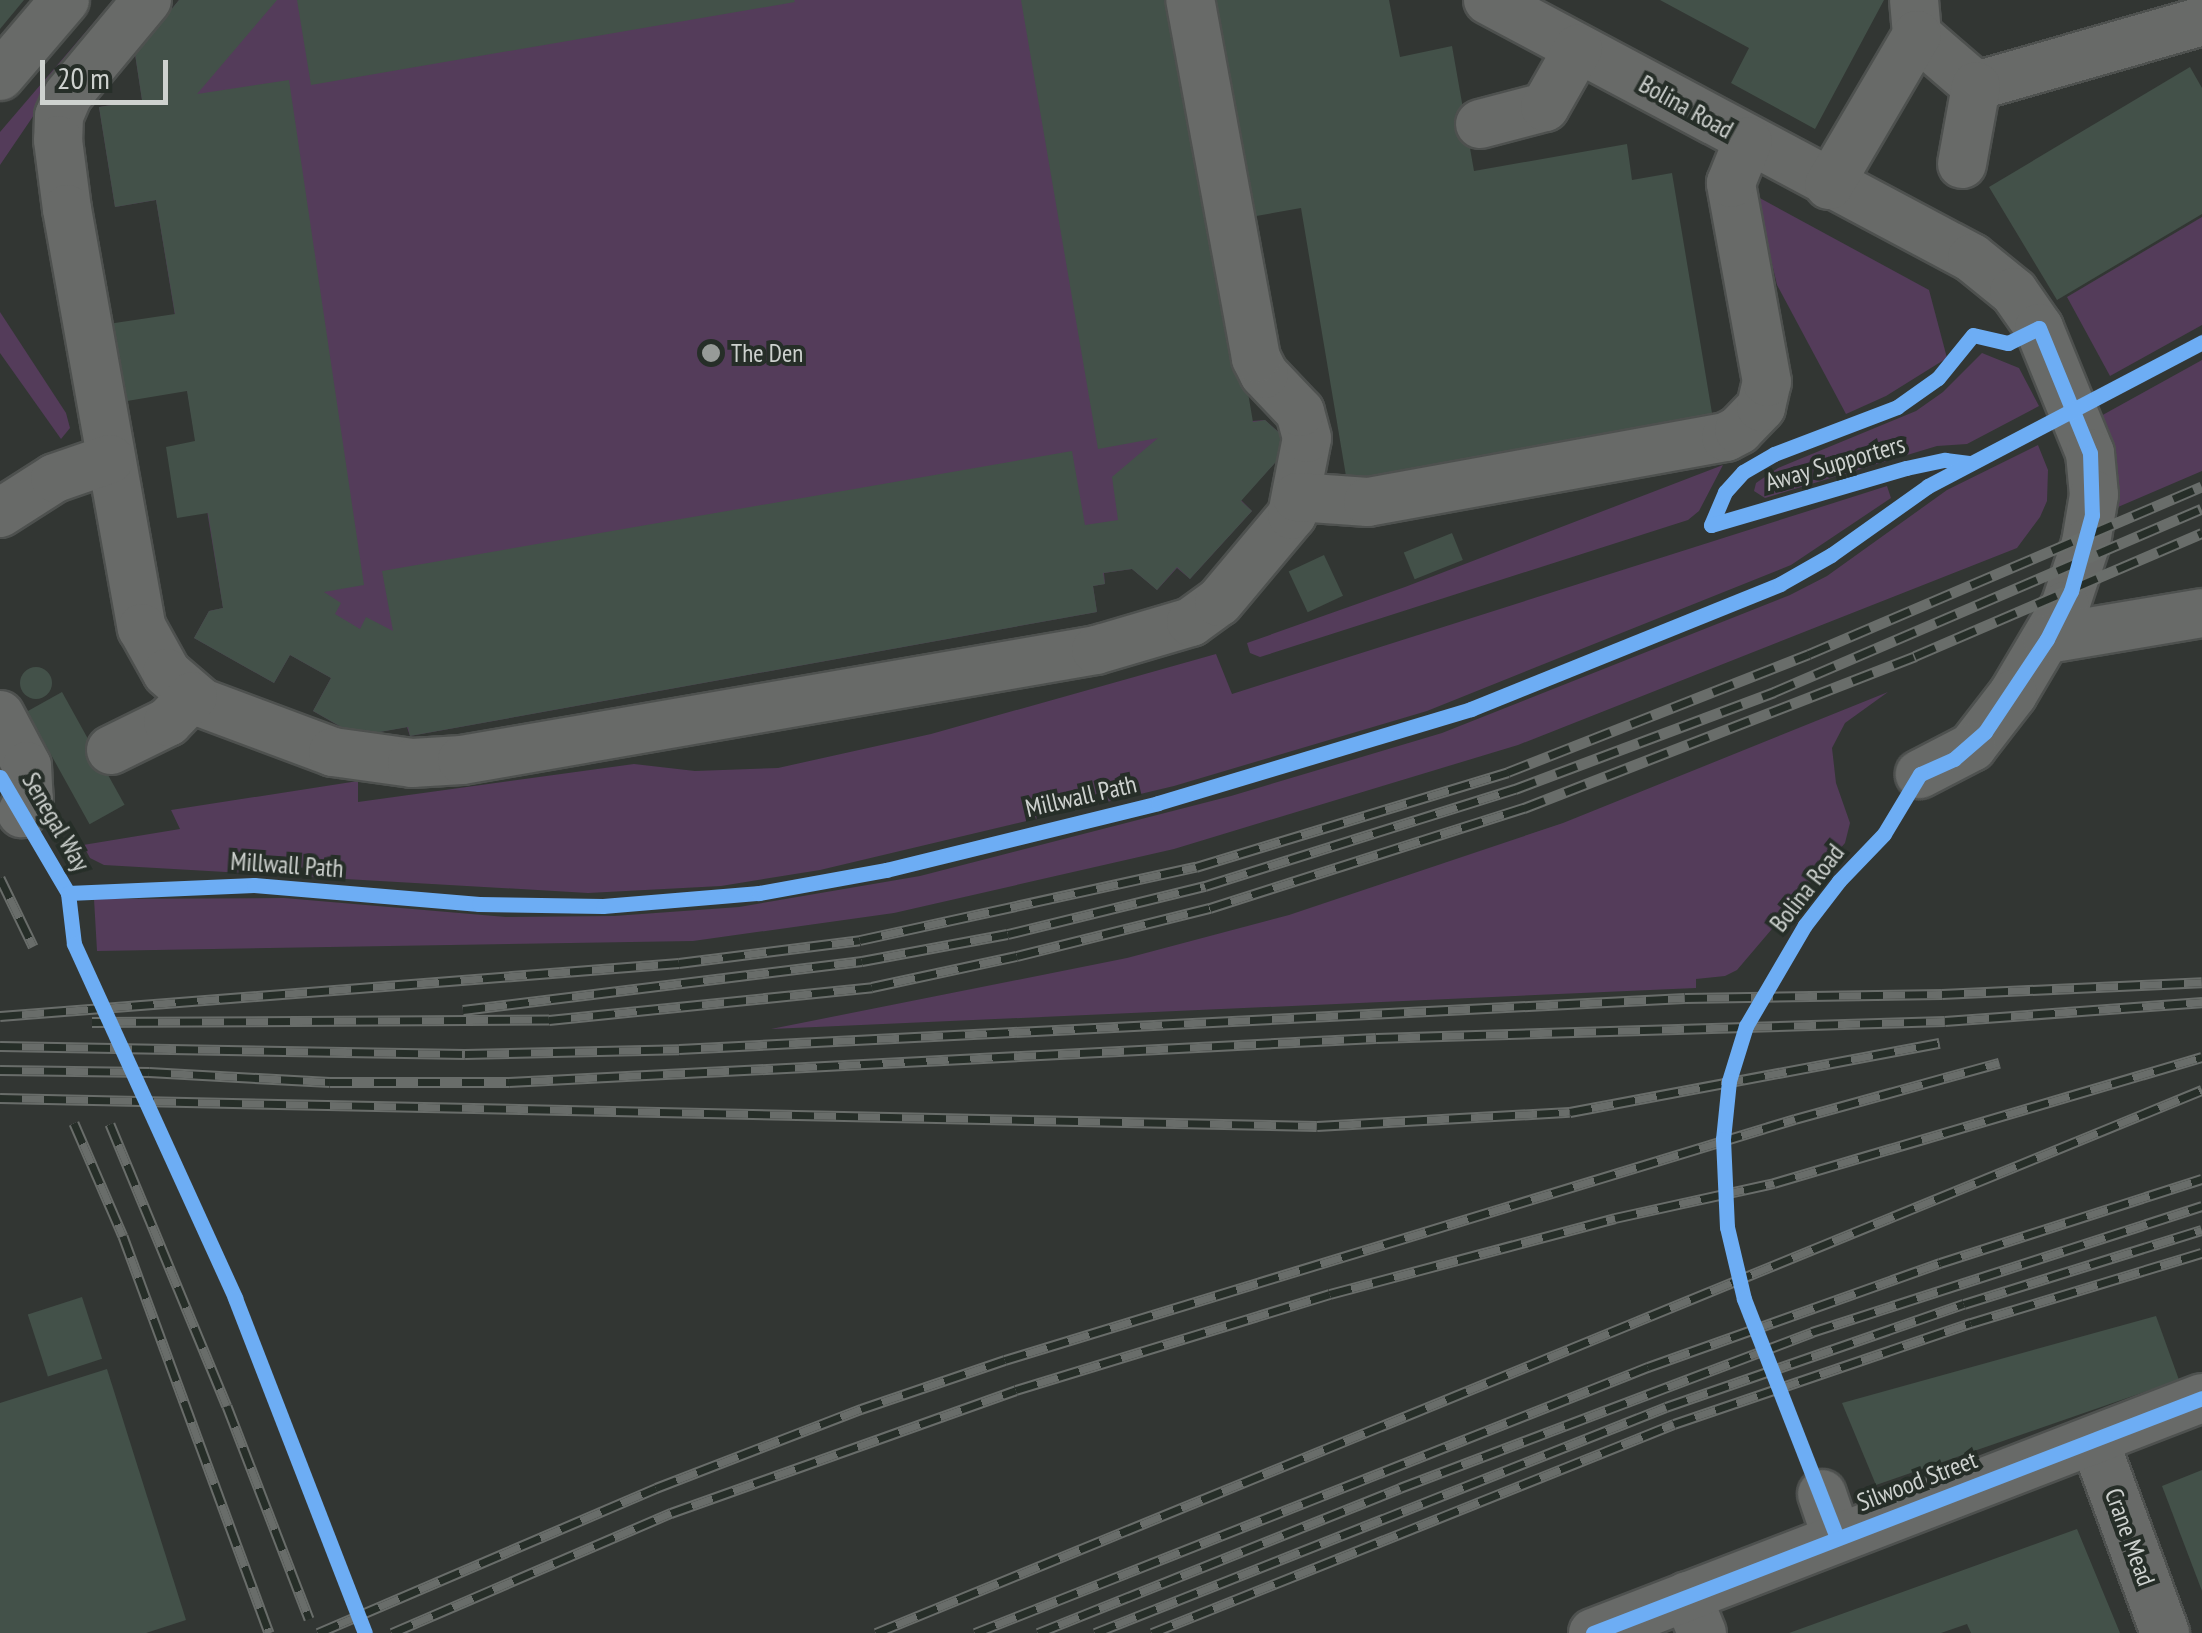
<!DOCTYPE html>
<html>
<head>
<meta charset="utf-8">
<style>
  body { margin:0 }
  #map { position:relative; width:2202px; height:1633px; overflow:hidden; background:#323633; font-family:"PT Sans Narrow",sans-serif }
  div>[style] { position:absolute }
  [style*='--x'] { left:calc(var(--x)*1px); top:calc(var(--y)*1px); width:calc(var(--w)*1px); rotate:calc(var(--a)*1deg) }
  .green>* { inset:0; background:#543c5a }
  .building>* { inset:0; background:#435149; transform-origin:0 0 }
  .round { border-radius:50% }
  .roads { filter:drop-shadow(2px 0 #4e514f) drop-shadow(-2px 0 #4e514f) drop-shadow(0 2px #4e514f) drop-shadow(0 -2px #4e514f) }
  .minor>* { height:48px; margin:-24px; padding:0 24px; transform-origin:24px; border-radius:24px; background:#686a68 }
  .rail>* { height:11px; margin-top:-5.5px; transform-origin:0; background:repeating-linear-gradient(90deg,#262e28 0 22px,#696d6a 0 44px); box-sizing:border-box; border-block:2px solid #696d6a }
  .cycleway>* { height:15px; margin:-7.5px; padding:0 7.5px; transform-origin:7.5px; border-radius:7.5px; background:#6dadf4 }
  .dots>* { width:28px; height:28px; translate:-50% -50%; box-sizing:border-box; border:5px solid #262e28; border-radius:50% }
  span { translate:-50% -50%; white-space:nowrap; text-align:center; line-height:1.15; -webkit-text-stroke:8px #262e28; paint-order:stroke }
  .street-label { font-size:25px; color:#ced2cf }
  .poi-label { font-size:25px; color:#ced2cf }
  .left { translate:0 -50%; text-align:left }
  .scale { position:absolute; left:40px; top:60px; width:128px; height:45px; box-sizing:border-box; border:5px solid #ced2cf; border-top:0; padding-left:12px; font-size:30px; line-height:35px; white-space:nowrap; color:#ced2cf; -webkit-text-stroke:8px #262e28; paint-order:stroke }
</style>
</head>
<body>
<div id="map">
  <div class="green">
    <i style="clip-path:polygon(113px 0,124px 0,36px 112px,0 165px,0 132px)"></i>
    <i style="clip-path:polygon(179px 0,1181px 0,1252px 421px,1265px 420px,1292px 444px,1241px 500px,1252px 511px,1190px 579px,1177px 568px,1157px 590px,1132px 569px,1104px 573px,1105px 584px,1093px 586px,1097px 612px,410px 736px,407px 727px,357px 736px,313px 711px,331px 678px,290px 655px,274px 683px,194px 638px,209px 611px,223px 608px,156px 200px,115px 207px,99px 107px,142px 100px,135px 54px)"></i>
    <i style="clip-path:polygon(1756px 196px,1929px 290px,1947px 358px,1886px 396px,1846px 414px,1777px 285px)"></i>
    <i style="clip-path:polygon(2202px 217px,2202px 325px,2110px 376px,2067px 297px)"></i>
    <i style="clip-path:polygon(0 312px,66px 413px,70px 428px,61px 439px,0 353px)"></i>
    <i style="clip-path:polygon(1982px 353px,2019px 368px,2039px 406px,1967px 444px,1937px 446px,1765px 498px,1754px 491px,1756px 483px,1778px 468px,1916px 411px,1943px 392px)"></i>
    <i style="clip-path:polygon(2202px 360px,2202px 471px,2111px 510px,2099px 417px)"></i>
    <i style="clip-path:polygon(2038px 445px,2048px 470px,2047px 501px,2040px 517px,2017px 548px,1518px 745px,1174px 849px,894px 913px,693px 941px,97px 951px,94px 899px,284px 898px,506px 917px,614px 916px,739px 907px,920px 876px,1231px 796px,1442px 733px,1790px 595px,1827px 576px,1947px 490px)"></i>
    <i style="clip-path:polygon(1723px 465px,1699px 511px,1688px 520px,1260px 657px,1250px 653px,1247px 643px,1405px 587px)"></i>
    <i style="clip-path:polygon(1887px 486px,1891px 498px,1791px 565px,1427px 711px,1174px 786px,820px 870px,721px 886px,588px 893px,104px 865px,90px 858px,83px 845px,180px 829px,171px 810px,358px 781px,358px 802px,634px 764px,695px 771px,778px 768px,931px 734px,1216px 654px,1232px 694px)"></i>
    <i style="clip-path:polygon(1888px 692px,1845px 723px,1832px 748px,1836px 783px,1850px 823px,1845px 843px,1737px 970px,1725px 976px,1696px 979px,1696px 988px,771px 1029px,1127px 958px,1289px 915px,1563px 823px)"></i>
  </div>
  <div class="building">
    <i style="clip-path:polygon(0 0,24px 0,0 29px)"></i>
    <i style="clip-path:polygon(179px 0,277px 0,197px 94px,289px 80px,364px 585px,324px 592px,341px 603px,335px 614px,360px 629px,366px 617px,393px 631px,382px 571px,1072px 451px,1085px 525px,1118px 520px,1112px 477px,1158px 438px,1098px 449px,1021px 0,1181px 0,1253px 422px,1265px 420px,1292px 444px,1241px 501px,1252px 511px,1190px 579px,1177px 567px,1157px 590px,1132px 569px,1103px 573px,1105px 584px,1093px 586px,1097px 612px,410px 736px,408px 727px,357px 736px,313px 711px,331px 678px,290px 655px,274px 683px,194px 638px,209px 611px,223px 608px,208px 513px,177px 518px,166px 447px,195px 441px,187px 391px,121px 402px,108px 324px,175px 314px,156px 200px,115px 207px,99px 107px,142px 100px,135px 54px)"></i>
    <i style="clip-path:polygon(297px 0,794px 0,795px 2px,311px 85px)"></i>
    <i style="clip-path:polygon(1211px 0,1389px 0,1400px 57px,1452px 46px,1474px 171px,1627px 144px,1632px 180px,1672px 173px,1713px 419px,1347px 482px,1301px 208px,1245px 218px)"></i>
    <i style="clip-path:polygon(1660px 0,1884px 0,1815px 129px,1731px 83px,1749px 48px)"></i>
    <i style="clip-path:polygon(2190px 67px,2202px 88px,2202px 214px,2057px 300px,1989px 187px)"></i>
    <i style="left:1452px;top:533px;width:29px;height:52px;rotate:68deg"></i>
    <i style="left:1324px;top:555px;width:45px;height:39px;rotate:65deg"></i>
    <i class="round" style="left:20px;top:667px;width:32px;height:32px"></i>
    <i style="left:62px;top:692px;width:129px;height:40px;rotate:61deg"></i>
    <i style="left:82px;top:1297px;width:65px;height:57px;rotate:72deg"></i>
    <i style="clip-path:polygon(2156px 1316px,2179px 1380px,1876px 1485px,1842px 1403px)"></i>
    <i style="clip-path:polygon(107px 1369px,186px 1620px,146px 1633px,0 1633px,0 1403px)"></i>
    <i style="clip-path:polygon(2202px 1470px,2202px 1591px,2162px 1486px)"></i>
    <i style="clip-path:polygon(2077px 1529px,2120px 1633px,1971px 1633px,1967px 1624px,1941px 1633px,1789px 1633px)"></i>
  </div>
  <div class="roads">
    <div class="minor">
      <i style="--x:147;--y:0;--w:124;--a:129.7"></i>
      <i style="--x:68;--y:95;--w:23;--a:113"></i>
      <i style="--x:59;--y:116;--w:24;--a:92"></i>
      <i style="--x:58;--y:140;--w:70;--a:82.6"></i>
      <i style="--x:67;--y:209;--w:426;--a:79.9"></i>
      <i style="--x:142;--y:628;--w:51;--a:60.9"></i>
      <i style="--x:167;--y:673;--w:46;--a:40.6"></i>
      <i style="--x:202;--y:703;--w:140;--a:20.5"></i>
      <i style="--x:333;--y:752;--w:80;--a:7.9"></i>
      <i style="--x:412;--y:763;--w:50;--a:-3.4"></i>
      <i style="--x:462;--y:760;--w:643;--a:-9.84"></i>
      <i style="--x:1096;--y:650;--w:99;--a:-16.4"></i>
      <i style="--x:1191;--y:622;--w:34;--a:-36"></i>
      <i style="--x:1219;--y:602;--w:114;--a:-50"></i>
      <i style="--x:1292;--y:515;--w:78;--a:-79"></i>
      <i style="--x:1307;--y:438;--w:27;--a:-105"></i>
      <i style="--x:1300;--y:412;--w:52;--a:-133.5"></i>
      <i style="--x:1264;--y:374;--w:18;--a:-117"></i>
      <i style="--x:1256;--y:358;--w:364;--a:-100.4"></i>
      <i style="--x:1488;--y:0;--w:548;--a:28.06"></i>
      <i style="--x:1972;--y:258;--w:54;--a:39"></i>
      <i style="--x:2014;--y:292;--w:44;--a:55.2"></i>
      <i style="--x:2039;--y:328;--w:135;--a:67.8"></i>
      <i style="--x:2090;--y:453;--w:42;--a:84.6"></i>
      <i style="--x:2094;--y:495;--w:49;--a:99.5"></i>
      <i style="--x:2086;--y:543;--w:66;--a:108.4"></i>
      <i style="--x:2065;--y:606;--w:102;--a:120.6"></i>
      <i style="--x:2013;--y:694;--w:67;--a:127.7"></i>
      <i style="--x:1972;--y:747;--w:59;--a:152.6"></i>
      <i style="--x:1914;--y:0;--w:35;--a:85"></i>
      <i style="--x:1917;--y:35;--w:78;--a:40.8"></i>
      <i style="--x:0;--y:76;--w:100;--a:-49.5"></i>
      <i style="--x:1976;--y:86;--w:235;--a:-16"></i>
      <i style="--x:1480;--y:124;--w:67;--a:-14.7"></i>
      <i style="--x:1545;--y:107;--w:67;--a:-60.4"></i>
      <i style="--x:1962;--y:164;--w:79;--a:-79.8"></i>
      <i style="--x:1829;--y:185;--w:174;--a:-59.6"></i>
      <i style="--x:1297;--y:497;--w:71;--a:4"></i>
      <i style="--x:1368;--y:502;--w:364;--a:-10.3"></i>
      <i style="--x:1726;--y:437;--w:15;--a:-28"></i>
      <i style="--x:1739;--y:430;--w:32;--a:-46"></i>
      <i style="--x:1761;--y:407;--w:26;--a:-77"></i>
      <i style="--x:1767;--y:382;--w:202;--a:-100.3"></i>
      <i style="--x:1731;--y:183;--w:45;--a:-68"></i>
      <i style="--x:0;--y:513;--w:65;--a:-32.5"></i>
      <i style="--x:55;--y:478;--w:58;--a:-19.1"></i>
      <i style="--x:2047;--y:639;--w:157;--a:-9.5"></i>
      <i style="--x:0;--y:715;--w:58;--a:62.1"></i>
      <i style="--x:27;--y:766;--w:33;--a:87"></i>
      <i style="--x:29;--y:799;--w:16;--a:117"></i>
      <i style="--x:111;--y:750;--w:64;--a:-26.2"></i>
      <i style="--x:168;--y:722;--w:36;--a:-46"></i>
      <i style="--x:2094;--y:1440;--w:206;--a:69.8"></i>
      <i style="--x:1822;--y:1494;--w:46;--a:71.2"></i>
      <i style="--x:1687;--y:1596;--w:40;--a:68"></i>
      <i style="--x:1593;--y:1633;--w:653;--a:-21.1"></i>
    </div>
  </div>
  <div class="rail">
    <i style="--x:0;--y:878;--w:76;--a:64.1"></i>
    <i style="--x:463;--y:1010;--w:402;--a:-7"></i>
    <i style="--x:862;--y:961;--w:148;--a:-10.5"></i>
    <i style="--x:1008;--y:934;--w:203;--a:-13.7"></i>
    <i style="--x:1205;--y:886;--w:325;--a:-17.4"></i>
    <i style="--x:1515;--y:789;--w:277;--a:-20.5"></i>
    <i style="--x:1774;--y:692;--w:465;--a:-23.2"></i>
    <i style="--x:0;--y:1016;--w:681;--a:-4.46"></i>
    <i style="--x:679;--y:963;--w:182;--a:-7.2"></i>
    <i style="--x:860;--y:940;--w:344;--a:-12.3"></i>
    <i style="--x:1196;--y:867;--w:326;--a:-16.9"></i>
    <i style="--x:1508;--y:772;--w:323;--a:-21.4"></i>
    <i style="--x:1809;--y:654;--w:427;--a:-23.1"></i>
    <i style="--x:92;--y:1022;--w:457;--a:-0.3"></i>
    <i style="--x:549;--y:1020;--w:325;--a:-5.8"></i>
    <i style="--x:872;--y:987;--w:148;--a:-12.1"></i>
    <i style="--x:1017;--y:956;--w:199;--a:-14"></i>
    <i style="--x:1210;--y:908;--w:330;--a:-17.7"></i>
    <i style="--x:1524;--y:808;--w:420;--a:-21.2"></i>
    <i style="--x:1915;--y:656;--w:312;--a:-23.2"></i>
    <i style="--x:0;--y:1046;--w:465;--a:1"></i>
    <i style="--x:465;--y:1054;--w:214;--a:-1.3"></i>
    <i style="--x:679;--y:1049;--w:1007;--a:-2.9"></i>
    <i style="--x:1685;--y:998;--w:257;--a:-0.9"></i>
    <i style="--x:1942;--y:994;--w:260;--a:-2.6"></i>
    <i style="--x:0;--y:1070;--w:149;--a:0.8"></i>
    <i style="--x:149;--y:1072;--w:181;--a:3.2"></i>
    <i style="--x:330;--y:1082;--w:179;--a:0"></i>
    <i style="--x:509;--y:1082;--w:868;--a:-2.91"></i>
    <i style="--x:1376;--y:1038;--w:569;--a:-1.71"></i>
    <i style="--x:1945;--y:1021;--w:258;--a:-4.2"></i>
    <i style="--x:0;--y:1098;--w:1317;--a:1.22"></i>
    <i style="--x:1317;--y:1126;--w:253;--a:-3.2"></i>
    <i style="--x:1570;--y:1112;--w:376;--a:-10.6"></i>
    <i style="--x:74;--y:1123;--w:123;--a:66.6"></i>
    <i style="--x:123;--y:1236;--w:423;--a:69.8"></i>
    <i style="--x:110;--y:1124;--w:305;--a:67.5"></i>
    <i style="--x:227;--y:1406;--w:228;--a:68.9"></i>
    <i style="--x:318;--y:1633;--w:368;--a:-23.2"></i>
    <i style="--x:656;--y:1488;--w:220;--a:-21.1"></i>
    <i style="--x:861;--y:1409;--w:152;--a:-18.8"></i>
    <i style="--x:1005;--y:1360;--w:826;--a:-16.97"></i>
    <i style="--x:1795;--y:1119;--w:212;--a:-15.4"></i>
    <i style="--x:392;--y:1633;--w:304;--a:-23.3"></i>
    <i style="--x:671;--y:1513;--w:366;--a:-19.6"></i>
    <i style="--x:1016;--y:1390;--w:328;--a:-17"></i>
    <i style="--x:1330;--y:1294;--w:295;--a:-14.9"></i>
    <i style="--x:1615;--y:1218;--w:163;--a:-12.4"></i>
    <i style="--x:1774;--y:1183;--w:446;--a:-16.4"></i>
    <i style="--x:876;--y:1633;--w:1433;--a:-22.27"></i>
    <i style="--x:975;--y:1633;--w:724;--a:-21.57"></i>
    <i style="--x:1648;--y:1367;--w:310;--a:-19.6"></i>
    <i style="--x:1940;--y:1263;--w:275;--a:-17.8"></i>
    <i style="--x:1038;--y:1633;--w:390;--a:-21.8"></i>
    <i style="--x:1400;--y:1488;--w:441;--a:-20.7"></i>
    <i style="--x:1812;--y:1332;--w:410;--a:-17.9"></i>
    <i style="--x:1095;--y:1633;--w:614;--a:-21.59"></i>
    <i style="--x:1666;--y:1407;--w:315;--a:-19.1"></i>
    <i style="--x:1964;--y:1304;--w:249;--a:-17.3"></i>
    <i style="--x:1152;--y:1633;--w:562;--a:-21.82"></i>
    <i style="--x:1674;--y:1424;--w:314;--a:-18.8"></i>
    <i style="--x:1971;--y:1323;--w:241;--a:-16.9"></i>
  </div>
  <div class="cycleway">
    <i style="--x:1711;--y:525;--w:36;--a:-67"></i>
    <i style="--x:1725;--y:492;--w:27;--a:-48"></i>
    <i style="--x:1743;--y:472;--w:36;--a:-30"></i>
    <i style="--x:1774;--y:454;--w:132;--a:-20.9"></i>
    <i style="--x:1897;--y:407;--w:50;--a:-35.3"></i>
    <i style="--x:1938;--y:378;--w:55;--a:-50.9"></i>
    <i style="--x:1973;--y:335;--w:36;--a:13"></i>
    <i style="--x:2008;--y:343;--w:34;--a:-26"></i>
    <i style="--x:2039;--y:328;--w:135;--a:67.8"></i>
    <i style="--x:2090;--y:453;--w:62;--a:88.2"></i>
    <i style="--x:2092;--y:515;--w:79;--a:105.4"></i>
    <i style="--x:2071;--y:591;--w:54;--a:116.6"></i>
    <i style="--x:2047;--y:639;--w:112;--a:123.7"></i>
    <i style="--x:1985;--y:732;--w:41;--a:138.9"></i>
    <i style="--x:1954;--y:759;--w:37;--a:156"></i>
    <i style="--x:1920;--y:774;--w:70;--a:121"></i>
    <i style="--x:1884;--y:834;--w:65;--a:133.8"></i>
    <i style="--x:1839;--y:881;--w:56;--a:127.7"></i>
    <i style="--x:1805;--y:925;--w:117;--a:120.3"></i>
    <i style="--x:1746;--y:1026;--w:58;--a:107.2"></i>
    <i style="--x:1729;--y:1081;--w:58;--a:95.9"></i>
    <i style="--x:1723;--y:1139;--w:88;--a:87.4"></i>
    <i style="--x:1727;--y:1227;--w:74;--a:76.7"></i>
    <i style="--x:1744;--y:1299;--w:256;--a:68.7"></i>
    <i style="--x:1711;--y:525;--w:203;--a:-16.3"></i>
    <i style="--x:1906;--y:468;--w:40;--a:-12"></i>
    <i style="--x:1945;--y:460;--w:26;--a:7"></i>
    <i style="--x:0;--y:777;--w:134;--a:59.6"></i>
    <i style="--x:68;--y:893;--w:51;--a:83.3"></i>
    <i style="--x:74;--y:944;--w:389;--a:65.5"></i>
    <i style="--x:235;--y:1298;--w:359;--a:68.8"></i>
    <i style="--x:68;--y:893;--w:186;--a:-2.5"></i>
    <i style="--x:254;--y:885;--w:226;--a:4.8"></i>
    <i style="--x:479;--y:904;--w:124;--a:0.9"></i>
    <i style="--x:603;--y:906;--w:157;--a:-4.8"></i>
    <i style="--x:759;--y:893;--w:129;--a:-10.3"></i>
    <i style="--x:886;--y:870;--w:280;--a:-13.8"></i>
    <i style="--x:1158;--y:803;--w:327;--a:-16.7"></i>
    <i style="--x:1471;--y:709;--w:333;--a:-22"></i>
    <i style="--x:1780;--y:584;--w:59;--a:-29.6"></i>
    <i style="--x:1831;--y:555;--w:119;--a:-35.4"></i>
    <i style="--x:1928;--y:486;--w:310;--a:-27.7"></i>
    <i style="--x:1593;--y:1633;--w:653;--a:-21.1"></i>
  </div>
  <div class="dots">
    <i style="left:711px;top:353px;background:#979b98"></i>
  </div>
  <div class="street-label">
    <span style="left:1686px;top:107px;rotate:29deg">Bolina Road</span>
    <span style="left:1835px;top:463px;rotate:-16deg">Away Supporters</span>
    <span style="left:1081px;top:796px;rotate:-13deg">Millwall Path</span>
    <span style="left:56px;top:822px;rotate:60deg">Senegal Way</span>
    <span style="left:287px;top:865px;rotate:4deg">Millwall Path</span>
    <span style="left:1807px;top:888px;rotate:-52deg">Bolina Road</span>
    <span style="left:1917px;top:1481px;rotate:-21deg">Silwood Street</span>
    <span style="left:2130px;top:1537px;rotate:70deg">Crane Mead</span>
  </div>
  <div class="poi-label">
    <span class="left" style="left:731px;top:353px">The Den</span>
  </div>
  <div class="scale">20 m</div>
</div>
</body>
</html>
